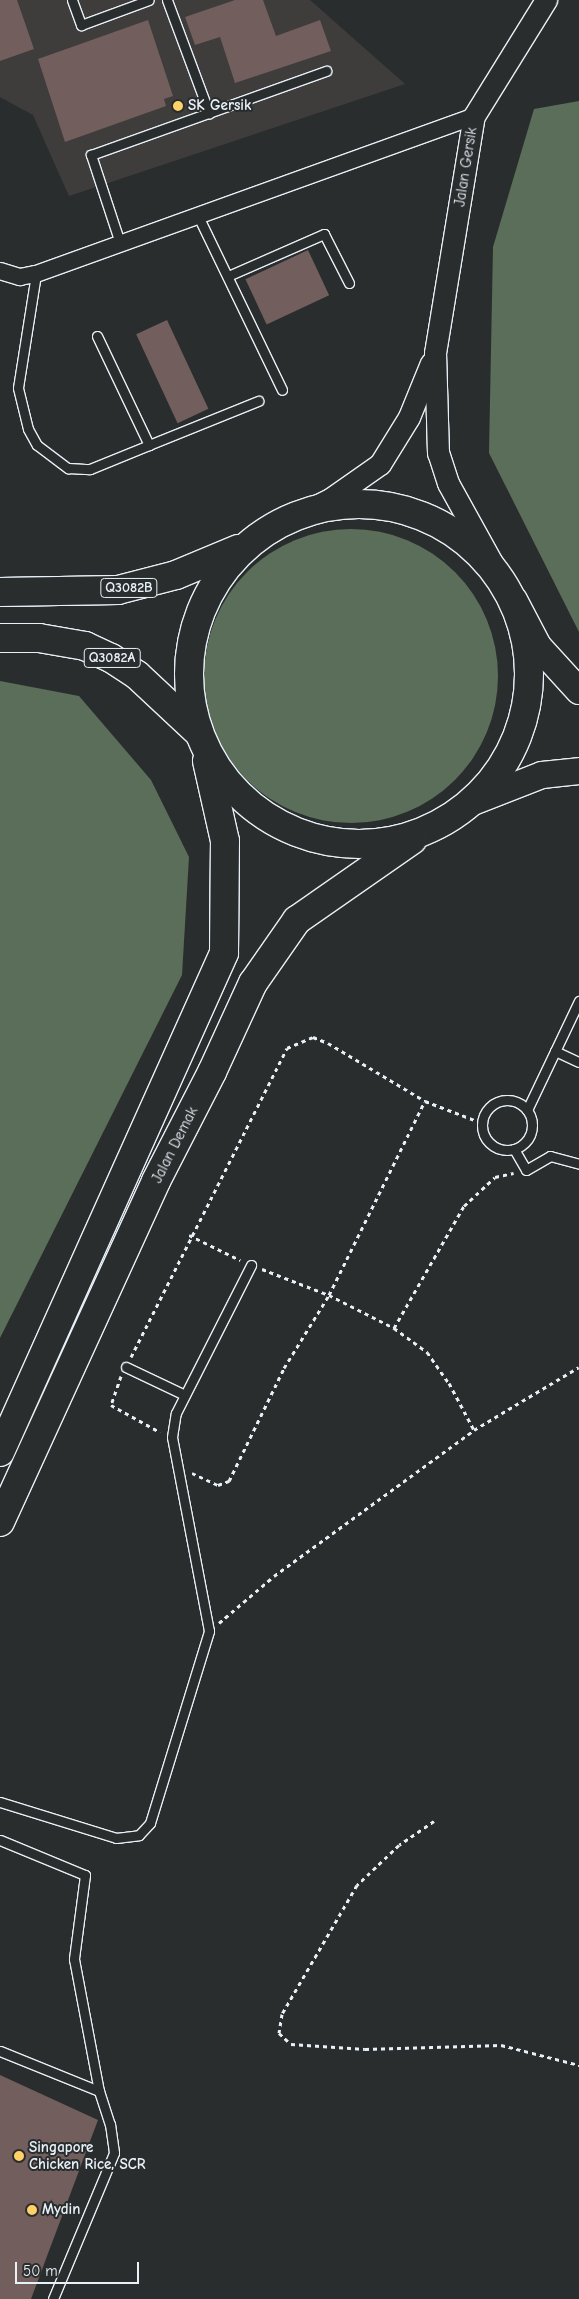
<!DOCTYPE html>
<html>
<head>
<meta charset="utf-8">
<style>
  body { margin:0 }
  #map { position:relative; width:579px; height:2299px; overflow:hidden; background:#2a2d2e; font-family:"Comic Neue",sans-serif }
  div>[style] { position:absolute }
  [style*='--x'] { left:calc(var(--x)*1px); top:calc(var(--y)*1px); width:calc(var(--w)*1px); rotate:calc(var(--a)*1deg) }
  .built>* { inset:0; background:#3f3c3c }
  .green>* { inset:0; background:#5a6e59 }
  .round { border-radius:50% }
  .building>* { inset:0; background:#715e5d; transform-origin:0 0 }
  .path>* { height:3px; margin-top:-1.5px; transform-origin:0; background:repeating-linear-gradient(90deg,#e8f1f8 0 4px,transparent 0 8px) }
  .roads { filter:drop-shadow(1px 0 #e8f1f8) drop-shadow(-1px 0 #e8f1f8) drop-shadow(0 1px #e8f1f8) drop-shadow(0 -1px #e8f1f8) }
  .service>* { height:9px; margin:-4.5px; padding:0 4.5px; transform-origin:4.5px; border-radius:4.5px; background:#2a2d2e }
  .service>.ring { margin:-4.5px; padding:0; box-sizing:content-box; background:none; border:9px solid #2a2d2e; border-radius:50% }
  .minor>* { height:16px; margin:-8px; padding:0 8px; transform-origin:8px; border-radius:8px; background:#2a2d2e }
  .tertiary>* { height:21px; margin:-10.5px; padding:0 10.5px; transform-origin:10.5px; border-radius:10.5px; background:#2a2d2e }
  .primary>* { height:26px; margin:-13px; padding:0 13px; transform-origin:13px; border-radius:13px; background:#2a2d2e }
  .trunk>* { height:28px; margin:-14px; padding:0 14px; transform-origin:14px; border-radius:14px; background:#2a2d2e }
  .trunk>.ring { margin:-14px; padding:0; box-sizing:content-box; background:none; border:28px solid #2a2d2e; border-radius:50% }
  .dots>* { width:14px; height:14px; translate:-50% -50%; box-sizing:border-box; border:2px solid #2a2d2e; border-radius:50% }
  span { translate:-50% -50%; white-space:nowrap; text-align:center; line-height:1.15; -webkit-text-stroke:4px #2a2d2e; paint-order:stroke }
  .shield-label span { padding:1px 4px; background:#2a2d2e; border:1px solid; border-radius:4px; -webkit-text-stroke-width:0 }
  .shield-label { font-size:14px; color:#e8f1f8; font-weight:700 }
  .poi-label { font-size:15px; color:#e8f1f8; font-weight:700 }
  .left { translate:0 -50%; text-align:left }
  .street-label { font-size:15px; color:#e8f1f8 }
  .scale { position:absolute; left:15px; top:2262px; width:124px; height:22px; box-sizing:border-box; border:2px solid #e8f1f8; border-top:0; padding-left:6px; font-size:15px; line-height:18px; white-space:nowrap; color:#e8f1f8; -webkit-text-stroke:4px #2a2d2e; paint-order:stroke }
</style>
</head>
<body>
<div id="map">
  <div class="built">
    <i style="clip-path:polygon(0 0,310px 0,405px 84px,69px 196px,33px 115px,0 97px)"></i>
  </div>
  <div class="green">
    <i style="clip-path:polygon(579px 101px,579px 632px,489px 453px,493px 247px,534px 109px)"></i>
    <i class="round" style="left:204px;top:529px;width:294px;height:294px"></i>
    <i style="clip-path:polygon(0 681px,79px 696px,151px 780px,189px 857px,182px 975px,0 1338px)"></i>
  </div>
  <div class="building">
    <i style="clip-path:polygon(0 0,17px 0,34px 49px,0 61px)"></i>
    <i style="clip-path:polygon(235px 0,263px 0,276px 36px,320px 20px,331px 51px,235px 83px,220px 37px,195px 45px,185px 17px)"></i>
    <i style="clip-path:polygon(148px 20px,173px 96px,164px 99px,166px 106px,65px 142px,38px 59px)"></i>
    <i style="left:308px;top:250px;width:50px;height:69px;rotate:65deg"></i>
    <i style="left:167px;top:320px;width:98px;height:34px;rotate:65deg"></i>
    <i style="clip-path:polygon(0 2075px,98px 2120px,31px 2299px,0 2299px)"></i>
  </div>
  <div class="path">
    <i style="--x:189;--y:1235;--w:57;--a:26.1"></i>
    <i style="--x:262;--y:1269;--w:72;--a:21.2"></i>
    <i style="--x:329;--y:1295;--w:73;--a:26.9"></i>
    <i style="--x:394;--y:1328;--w:41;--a:36"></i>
    <i style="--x:427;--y:1352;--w:38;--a:55"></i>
    <i style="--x:449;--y:1383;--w:53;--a:62"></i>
    <i style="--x:394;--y:1328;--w:141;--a:-60.2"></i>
    <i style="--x:464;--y:1206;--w:42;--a:-43.1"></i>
    <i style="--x:495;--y:1177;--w:19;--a:-12"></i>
    <i style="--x:131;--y:1357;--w:346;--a:-63.2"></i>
    <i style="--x:287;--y:1048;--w:28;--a:-23"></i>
    <i style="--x:313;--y:1037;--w:16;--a:22"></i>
    <i style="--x:328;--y:1043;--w:113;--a:30.9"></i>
    <i style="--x:425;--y:1101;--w:61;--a:21.1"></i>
    <i style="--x:121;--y:1376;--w:31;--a:109"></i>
    <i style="--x:111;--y:1405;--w:56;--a:28.9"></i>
    <i style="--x:192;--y:1473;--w:29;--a:25"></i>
    <i style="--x:218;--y:1485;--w:12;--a:-20"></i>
    <i style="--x:229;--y:1481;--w:126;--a:-64"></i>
    <i style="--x:284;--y:1368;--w:86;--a:-58.3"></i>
    <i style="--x:329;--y:1295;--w:216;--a:-63.7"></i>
    <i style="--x:219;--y:1623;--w:72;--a:-40.5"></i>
    <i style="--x:274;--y:1576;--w:248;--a:-36.1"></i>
    <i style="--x:474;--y:1430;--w:122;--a:-31"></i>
    <i style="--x:434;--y:1821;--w:42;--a:145.6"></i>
    <i style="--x:399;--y:1845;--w:58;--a:136.4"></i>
    <i style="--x:357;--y:1885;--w:149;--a:120.2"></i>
    <i style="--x:282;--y:2014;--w:19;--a:99"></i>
    <i style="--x:279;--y:2033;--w:16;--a:43"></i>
    <i style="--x:291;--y:2044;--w:74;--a:3.9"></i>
    <i style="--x:365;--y:2049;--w:136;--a:-1.7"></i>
    <i style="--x:501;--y:2045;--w:81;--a:14.4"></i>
  </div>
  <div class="roads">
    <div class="service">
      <i style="--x:72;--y:0;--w:27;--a:70"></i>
      <i style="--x:81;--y:25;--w:72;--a:-20.2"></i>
      <i style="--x:167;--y:0;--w:121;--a:69.6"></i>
      <i style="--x:198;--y:216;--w:193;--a:64.2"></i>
      <i style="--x:120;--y:243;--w:93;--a:-108.2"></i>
      <i style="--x:91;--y:155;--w:250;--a:-19.7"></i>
      <i style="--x:36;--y:274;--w:115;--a:99"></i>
      <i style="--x:18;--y:388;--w:42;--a:76.3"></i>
      <i style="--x:28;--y:429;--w:18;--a:61"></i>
      <i style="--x:37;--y:445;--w:39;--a:37"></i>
      <i style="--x:68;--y:468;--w:22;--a:3"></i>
      <i style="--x:90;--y:469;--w:64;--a:-22.1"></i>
      <i style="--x:228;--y:276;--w:105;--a:-23.6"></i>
      <i style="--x:324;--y:234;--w:55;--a:63"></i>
      <i style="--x:97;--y:336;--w:121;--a:64.5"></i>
      <i style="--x:149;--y:445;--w:118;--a:-22"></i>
      <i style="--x:555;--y:1051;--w:26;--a:25"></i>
      <i class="ring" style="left:482px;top:1100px;width:41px;height:41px"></i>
      <i style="--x:527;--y:1110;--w:121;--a:-64.5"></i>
      <i style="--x:514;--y:1149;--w:24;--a:60"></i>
      <i style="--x:526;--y:1170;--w:28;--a:-30"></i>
      <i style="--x:550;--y:1156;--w:30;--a:15"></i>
      <i style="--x:126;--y:1367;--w:65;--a:25.4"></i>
      <i style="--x:0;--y:1802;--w:121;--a:17.2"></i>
      <i style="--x:116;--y:1838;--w:23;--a:-7"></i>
      <i style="--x:139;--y:1835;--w:16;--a:-47"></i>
      <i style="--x:150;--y:1823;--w:201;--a:-72.9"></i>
      <i style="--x:209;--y:1631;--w:197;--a:-100.8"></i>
      <i style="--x:172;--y:1437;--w:24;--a:-81"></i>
      <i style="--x:176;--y:1413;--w:166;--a:-63.1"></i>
      <i style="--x:0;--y:1840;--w:92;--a:22.4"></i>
      <i style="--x:85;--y:1875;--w:85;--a:97.5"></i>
      <i style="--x:74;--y:1959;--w:134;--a:79.3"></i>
      <i style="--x:0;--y:2051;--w:107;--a:22"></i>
      <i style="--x:99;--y:2091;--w:35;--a:72"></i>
      <i style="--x:110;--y:2124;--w:29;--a:82"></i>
      <i style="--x:114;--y:2153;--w:158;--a:112.7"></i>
    </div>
    <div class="minor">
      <i style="--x:0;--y:271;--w:21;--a:17"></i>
      <i style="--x:20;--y:277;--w:16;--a:-11"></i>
      <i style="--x:36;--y:274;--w:466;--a:-19.8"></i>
    </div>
    <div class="tertiary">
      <i style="--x:286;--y:521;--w:49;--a:-26.6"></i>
      <i style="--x:330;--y:499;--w:61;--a:-35"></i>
      <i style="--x:380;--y:464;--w:55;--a:-58.3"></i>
      <i style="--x:409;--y:417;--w:58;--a:-67.8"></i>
      <i style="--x:500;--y:577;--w:107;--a:-119"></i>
      <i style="--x:448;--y:483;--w:32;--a:-108"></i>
      <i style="--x:438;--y:453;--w:100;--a:-91.7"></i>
      <i style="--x:435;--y:353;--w:240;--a:-80.7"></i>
      <i style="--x:474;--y:116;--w:137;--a:-58.2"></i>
    </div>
    <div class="primary">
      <i style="--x:514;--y:600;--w:52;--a:62.4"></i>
      <i style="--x:538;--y:646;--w:61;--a:47.7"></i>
      <i style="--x:468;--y:804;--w:79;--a:-21.4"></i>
      <i style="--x:542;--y:775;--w:37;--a:-6"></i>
    </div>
    <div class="trunk">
      <i class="ring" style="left:189px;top:504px;width:312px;height:312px"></i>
      <i style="--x:0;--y:592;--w:118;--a:-1"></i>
      <i style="--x:118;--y:590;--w:60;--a:-14.5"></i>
      <i style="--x:176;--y:575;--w:67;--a:-22.8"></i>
      <i style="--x:0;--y:638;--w:39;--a:0"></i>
      <i style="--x:39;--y:638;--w:47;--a:9.9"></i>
      <i style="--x:85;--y:646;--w:29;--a:25"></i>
      <i style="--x:111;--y:658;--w:31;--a:33"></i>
      <i style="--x:137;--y:675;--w:85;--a:43.1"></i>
      <i style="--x:0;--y:1452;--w:547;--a:-65.82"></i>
      <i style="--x:224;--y:953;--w:112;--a:-89.5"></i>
      <i style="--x:225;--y:841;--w:82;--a:-102.7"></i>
      <i style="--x:0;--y:1522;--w:375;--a:-65.4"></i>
      <i style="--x:156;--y:1181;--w:123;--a:-62.8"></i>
      <i style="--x:212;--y:1072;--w:98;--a:-65.3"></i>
      <i style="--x:253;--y:983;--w:77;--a:-55.1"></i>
      <i style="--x:297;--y:920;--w:140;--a:-34.8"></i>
    </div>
  </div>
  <div class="dots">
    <i style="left:178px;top:106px;background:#ffd166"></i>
    <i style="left:19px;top:2156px;background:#ffd166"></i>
    <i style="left:32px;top:2210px;background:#ffd166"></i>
  </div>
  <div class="shield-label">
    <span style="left:129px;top:588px">Q3082B</span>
    <span style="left:112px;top:658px">Q3082A</span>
  </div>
  <div class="poi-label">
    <span class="left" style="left:188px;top:106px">SK Gersik</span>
    <span class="left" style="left:29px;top:2156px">Singapore<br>Chicken Rice, SCR</span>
    <span class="left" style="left:42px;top:2210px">Mydin</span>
  </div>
  <div class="street-label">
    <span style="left:466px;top:167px;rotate:-81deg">Jalan Gersik</span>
    <span style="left:175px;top:1145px;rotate:-63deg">Jalan Demak</span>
  </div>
  <div class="scale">50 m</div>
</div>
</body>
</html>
